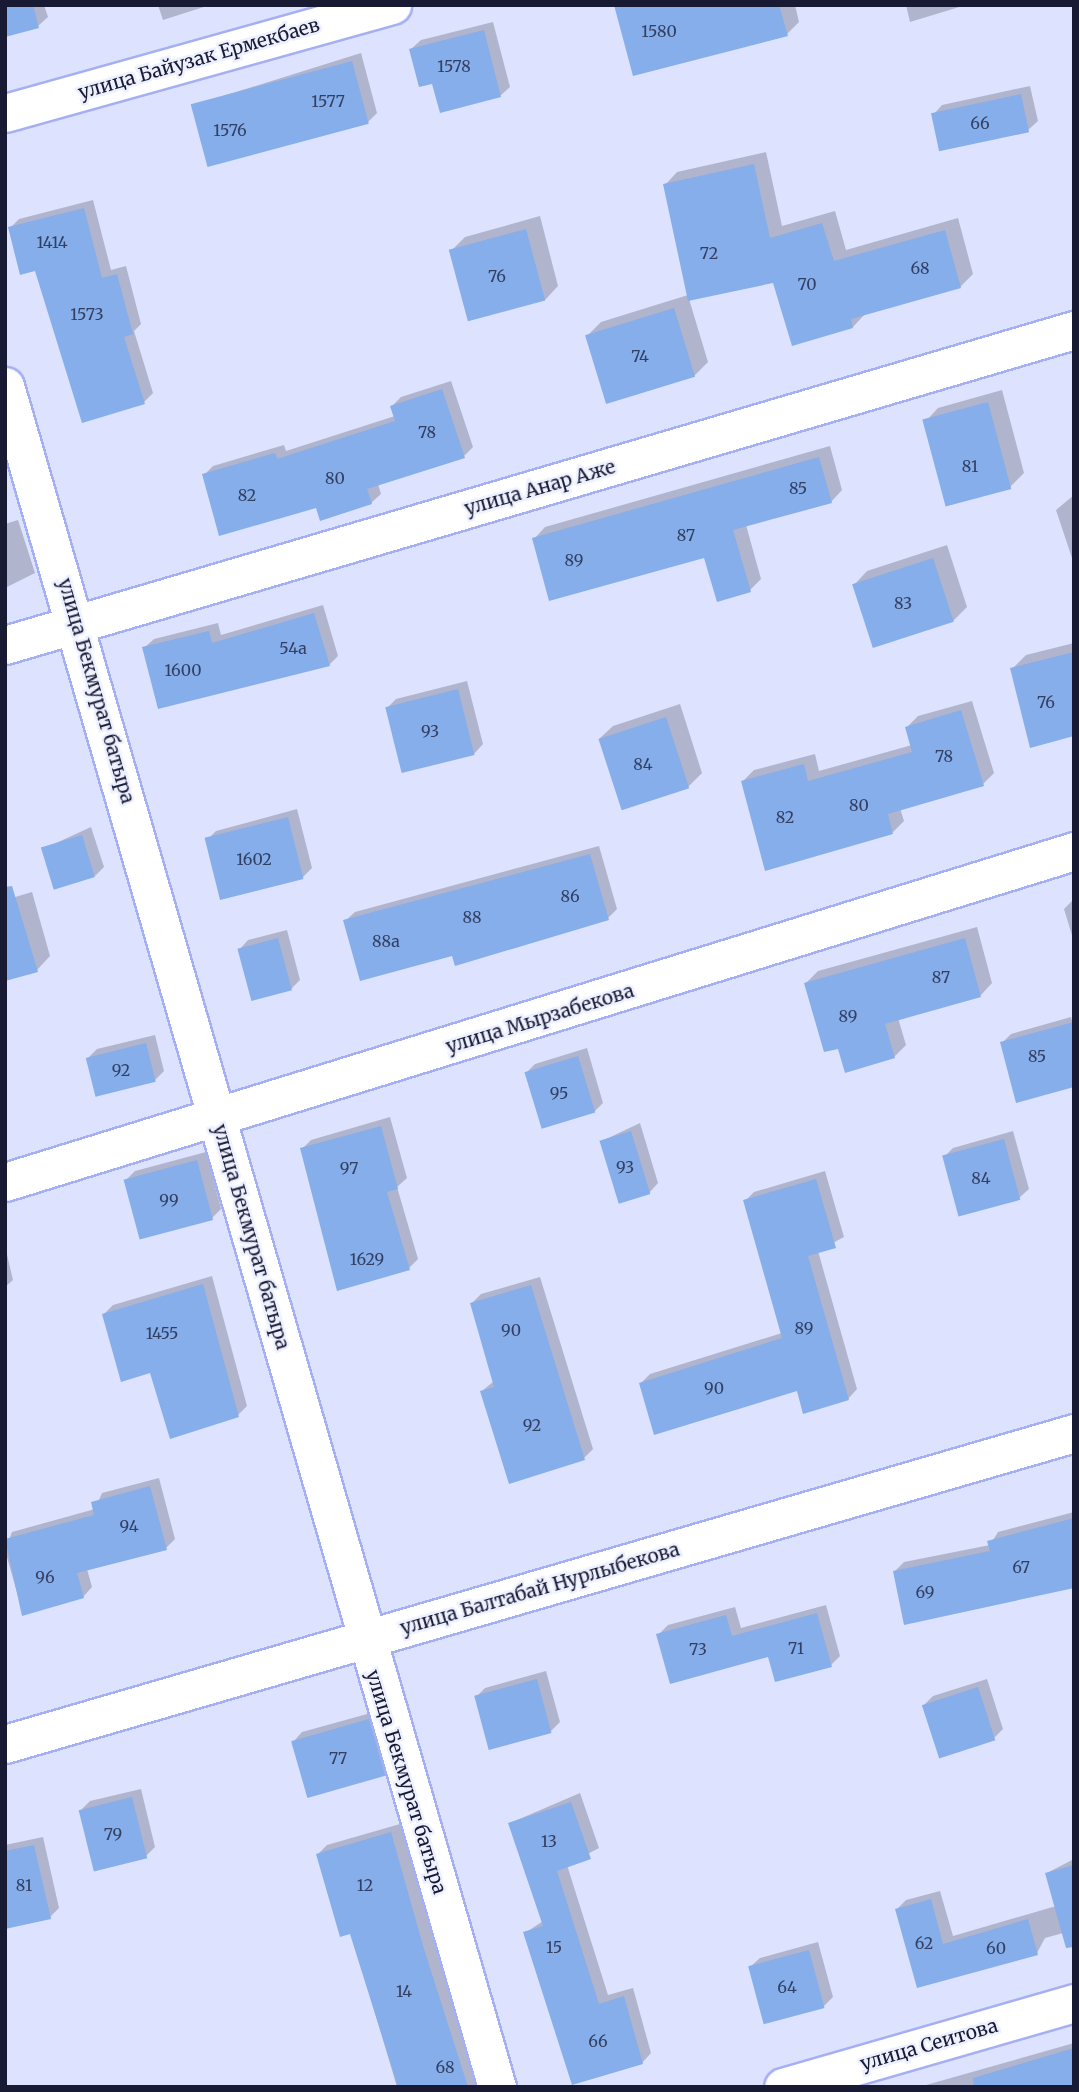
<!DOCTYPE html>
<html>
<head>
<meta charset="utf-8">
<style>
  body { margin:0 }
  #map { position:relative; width:1079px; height:2092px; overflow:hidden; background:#dde2ff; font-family:Merriweather,serif }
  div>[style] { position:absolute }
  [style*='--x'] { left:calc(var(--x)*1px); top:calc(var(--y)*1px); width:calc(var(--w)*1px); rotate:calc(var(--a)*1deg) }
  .shadow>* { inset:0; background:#0003 }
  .building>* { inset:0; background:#85aeeb; transform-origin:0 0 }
  .roads { filter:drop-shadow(2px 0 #a5aff3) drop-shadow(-2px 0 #a5aff3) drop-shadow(0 2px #a5aff3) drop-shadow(0 -2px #a5aff3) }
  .minor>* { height:37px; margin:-18.5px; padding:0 18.5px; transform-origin:18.5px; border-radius:18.5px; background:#fff }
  span { translate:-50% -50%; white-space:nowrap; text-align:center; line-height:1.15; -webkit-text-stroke:5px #edf0ff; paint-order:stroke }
  .number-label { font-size:16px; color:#333f62 }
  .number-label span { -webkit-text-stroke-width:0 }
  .street-label { font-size:19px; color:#181a34 }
  .frame { position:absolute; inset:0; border:7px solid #181a34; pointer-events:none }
</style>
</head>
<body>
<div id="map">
  <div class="shadow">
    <i style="clip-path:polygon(5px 5px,44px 5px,48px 17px,38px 26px)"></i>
    <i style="clip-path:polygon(158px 5px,210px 5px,163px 20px)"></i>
    <i style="clip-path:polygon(616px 5px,795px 5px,799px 22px,787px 34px)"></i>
    <i style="clip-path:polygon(906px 5px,966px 5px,910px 22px)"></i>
    <i style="clip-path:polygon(493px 22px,510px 87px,500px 96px,433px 82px,411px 49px,421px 40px)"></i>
    <i style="clip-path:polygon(361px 53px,377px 113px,368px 122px,194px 111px,204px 102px)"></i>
    <i style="clip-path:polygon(1030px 86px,1038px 121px,1028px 130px,933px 115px,942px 105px)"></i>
    <i style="clip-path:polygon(766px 152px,782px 226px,835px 211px,846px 250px,958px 218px,973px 274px,960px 287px,865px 314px,853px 327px,774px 281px,689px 299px,708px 362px,694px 376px,587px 336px,601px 322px,688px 295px,665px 185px,677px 172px)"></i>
    <i style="clip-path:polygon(93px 200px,111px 270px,126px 266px,141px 324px,134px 331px,153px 393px,144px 402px,10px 228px,19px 219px)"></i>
    <i style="clip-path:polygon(540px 216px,558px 286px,545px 300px,451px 251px,465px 237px)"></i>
    <i style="clip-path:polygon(451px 381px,473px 447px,464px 456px,378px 484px,381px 494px,371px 503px,204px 475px,213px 466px,284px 445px,286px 451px,395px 416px,392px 406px,401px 397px)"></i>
    <i style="clip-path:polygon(1002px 390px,1024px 473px,1010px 487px,925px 422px,938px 408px)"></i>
    <i style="clip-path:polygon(830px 446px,842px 490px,831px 502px,746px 525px,761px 579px,750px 590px,705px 556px,534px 539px,545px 527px)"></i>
    <i style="clip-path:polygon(1074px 495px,1074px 564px,1056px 510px)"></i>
    <i style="clip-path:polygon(18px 520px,35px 573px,5px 588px,5px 524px)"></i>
    <i style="clip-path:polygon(947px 545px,967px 607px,953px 621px,854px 585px,867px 571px)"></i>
    <i style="clip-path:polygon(323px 605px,338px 656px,329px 665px,144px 648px,154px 639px,218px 623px,221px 635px)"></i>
    <i style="clip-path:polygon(1074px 643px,1074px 734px,1012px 669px,1026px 655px)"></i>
    <i style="clip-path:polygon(467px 681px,483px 744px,474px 754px,387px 708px,396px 699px)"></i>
    <i style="clip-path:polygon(972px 701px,994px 773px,983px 784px,900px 808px,904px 821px,893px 832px,743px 781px,754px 770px,815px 754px,819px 771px,912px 745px,907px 727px,918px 716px)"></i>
    <i style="clip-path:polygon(680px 704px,702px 773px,688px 787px,599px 739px,613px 726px)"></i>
    <i style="clip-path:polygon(297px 809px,312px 868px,303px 877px,207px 840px,216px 831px)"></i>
    <i style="clip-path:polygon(91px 827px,104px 867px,95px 876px,43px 849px)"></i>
    <i style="clip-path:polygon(599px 846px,617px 909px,608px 918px,453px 954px,345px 921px,355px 912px)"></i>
    <i style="clip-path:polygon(32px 892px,50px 956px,37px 970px,5px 900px)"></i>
    <i style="clip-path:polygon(1074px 899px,1074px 942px,1064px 909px)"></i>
    <i style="clip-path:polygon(977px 927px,992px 983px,981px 995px,898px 1018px,906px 1045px,894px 1057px,839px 1046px,806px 983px,818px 971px)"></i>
    <i style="clip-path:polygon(287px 930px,300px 980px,291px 989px,239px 950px,248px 940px)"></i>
    <i style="clip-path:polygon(1071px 1017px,1074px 1028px,1002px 1043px,1011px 1034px)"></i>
    <i style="clip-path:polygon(155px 1035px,164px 1071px,155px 1080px,88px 1058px,97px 1049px)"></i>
    <i style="clip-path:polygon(587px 1048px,603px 1103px,594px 1112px,526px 1073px,535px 1064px)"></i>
    <i style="clip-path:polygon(390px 1117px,407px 1178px,397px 1187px,418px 1259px,409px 1268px,302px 1149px,311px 1140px)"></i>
    <i style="clip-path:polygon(640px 1123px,658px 1183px,649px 1193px,602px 1141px)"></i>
    <i style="clip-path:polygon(1013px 1131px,1029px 1189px,1019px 1198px,944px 1157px,953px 1148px)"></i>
    <i style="clip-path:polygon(206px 1152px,221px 1209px,212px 1218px,126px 1180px,135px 1171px)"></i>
    <i style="clip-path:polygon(825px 1171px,844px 1237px,818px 1251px,857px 1389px,848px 1399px,798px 1389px,641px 1383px,650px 1374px,782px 1333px,745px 1201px,754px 1192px)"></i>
    <i style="clip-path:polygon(5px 1246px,13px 1280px,5px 1287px)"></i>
    <i style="clip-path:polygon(212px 1276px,247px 1406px,238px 1415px,151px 1371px,104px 1314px,113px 1305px)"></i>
    <i style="clip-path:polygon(540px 1277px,593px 1449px,584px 1458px,482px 1391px,494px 1381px,472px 1303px,481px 1294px)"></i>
    <i style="clip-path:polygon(159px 1478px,175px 1539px,166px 1548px,87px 1569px,92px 1587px,83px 1597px,23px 1614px,5px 1550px,12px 1532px,95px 1509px,102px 1493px)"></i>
    <i style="clip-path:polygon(1074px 1512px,1074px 1573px,895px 1571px,904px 1562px,990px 1545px,998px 1532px)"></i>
    <i style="clip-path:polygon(826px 1605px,840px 1656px,831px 1665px,658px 1635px,668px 1625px,735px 1607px,741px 1628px)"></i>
    <i style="clip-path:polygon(546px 1671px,560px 1722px,550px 1732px,476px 1697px,485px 1688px)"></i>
    <i style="clip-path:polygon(987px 1679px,1003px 1729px,994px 1738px,924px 1705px,933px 1696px)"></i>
    <i style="clip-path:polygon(378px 1711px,393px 1765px,384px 1775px,293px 1742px,302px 1732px)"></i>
    <i style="clip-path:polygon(141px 1789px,155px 1847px,146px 1856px,81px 1810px,90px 1801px)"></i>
    <i style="clip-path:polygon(580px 1793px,599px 1848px,567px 1865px,608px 1995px,633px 1988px,651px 2053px,642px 2063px,525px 1933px,543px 1921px,510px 1823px)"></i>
    <i style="clip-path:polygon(400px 1824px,479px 2087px,397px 2087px,351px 1932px,318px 1854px,327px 1845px)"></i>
    <i style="clip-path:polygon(43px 1837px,59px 1908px,50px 1917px,5px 1927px,5px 1845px)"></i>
    <i style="clip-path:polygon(1074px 1859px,1074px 1930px,1045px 1938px,1037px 1953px,919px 1986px,897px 1909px,906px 1900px,940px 1891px,953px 1936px,1056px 1906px,1047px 1873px)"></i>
    <i style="clip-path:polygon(818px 1942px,833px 1997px,824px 2006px,750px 1967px,760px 1958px)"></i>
    <i style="clip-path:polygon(1074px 2043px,1074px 2087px,919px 2087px)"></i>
  </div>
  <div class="building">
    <i style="clip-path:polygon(5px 5px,33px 5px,39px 28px,5px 37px)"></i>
    <i style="clip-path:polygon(614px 5px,779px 5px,788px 36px,633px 76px)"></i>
    <i style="clip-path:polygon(484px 30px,501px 97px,440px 113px,432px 84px,419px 87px,409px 49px)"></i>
    <i style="left:352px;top:61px;width:65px;height:167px;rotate:75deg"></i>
    <i style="left:1021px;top:94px;width:39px;height:92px;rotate:78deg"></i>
    <i style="clip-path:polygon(754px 164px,770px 238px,822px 223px,834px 261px,945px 230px,961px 288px,851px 319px,853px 328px,792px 346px,773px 283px,688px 301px,663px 184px)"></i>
    <i style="clip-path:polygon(84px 208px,102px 278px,117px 274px,133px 334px,124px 337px,145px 404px,82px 423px,35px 271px,20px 275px,8px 227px)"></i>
    <i style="left:526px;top:229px;width:74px;height:80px;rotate:75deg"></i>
    <i style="left:674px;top:308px;width:72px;height:93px;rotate:73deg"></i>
    <i style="clip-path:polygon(442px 389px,465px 458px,367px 489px,372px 504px,320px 521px,316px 508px,219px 536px,202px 474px,275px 453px,277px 459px,395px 421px,390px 406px)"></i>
    <i style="left:988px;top:402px;width:90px;height:68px;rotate:75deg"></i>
    <i style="clip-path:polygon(819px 457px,832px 503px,733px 530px,751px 592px,717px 602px,704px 558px,549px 601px,532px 538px)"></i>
    <i style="left:933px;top:558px;width:67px;height:85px;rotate:72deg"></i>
    <i style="clip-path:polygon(314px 613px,330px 666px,158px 709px,142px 647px,209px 631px,212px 643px)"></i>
    <i style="clip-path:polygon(1074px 652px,1074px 736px,1030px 748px,1010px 668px)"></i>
    <i style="left:458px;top:689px;width:68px;height:75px;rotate:76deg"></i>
    <i style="clip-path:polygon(961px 710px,984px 786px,888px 814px,893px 834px,765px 871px,741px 781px,804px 764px,808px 781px,912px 752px,905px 727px)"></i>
    <i style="left:666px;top:717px;width:75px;height:71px;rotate:72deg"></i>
    <i style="left:288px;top:817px;width:64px;height:86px;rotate:76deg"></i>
    <i style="left:82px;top:835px;width:44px;height:43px;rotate:73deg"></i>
    <i style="clip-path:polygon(590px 854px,609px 920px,455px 966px,452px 956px,360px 981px,343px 920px)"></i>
    <i style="clip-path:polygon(12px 886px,38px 972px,5px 981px,5px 887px)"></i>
    <i style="left:278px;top:938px;width:54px;height:42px;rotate:75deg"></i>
    <i style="clip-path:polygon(965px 938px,981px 997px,885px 1024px,895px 1058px,845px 1073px,838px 1049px,824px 1052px,804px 983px)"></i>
    <i style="clip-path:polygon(1074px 1022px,1074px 1087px,1016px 1103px,1000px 1042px)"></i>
    <i style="left:146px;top:1043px;width:40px;height:62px;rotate:76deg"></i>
    <i style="left:578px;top:1056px;width:59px;height:56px;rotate:73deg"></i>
    <i style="clip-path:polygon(381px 1126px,398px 1189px,387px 1192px,410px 1270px,337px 1291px,300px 1148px)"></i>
    <i style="left:631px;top:1131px;width:66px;height:33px;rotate:73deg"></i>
    <i style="left:1004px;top:1139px;width:63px;height:64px;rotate:75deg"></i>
    <i style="left:197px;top:1160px;width:62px;height:76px;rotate:75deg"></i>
    <i style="clip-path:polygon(816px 1179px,836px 1248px,808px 1256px,849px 1400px,803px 1414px,797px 1391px,654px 1435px,639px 1383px,782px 1338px,743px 1200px)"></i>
    <i style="clip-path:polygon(203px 1284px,239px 1417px,170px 1439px,150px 1373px,121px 1382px,102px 1314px)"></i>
    <i style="clip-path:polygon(531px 1285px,585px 1460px,509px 1484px,480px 1391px,494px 1387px,470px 1303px)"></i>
    <i style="clip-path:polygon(150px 1486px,167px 1550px,77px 1573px,84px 1598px,22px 1616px,5px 1539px,94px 1515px,91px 1502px)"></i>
    <i style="clip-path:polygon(1074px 1518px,1074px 1588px,904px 1625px,893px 1571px,990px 1551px,987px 1541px)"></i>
    <i style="clip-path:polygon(817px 1613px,832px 1667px,775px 1682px,768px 1657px,670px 1684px,656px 1634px,726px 1615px,732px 1636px)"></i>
    <i style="left:537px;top:1679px;width:56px;height:65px;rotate:75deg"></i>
    <i style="left:978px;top:1687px;width:56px;height:59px;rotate:72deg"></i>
    <i style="left:369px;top:1719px;width:59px;height:81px;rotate:74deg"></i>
    <i style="left:132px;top:1797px;width:63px;height:55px;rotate:76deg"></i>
    <i style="clip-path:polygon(571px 1802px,591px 1859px,557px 1871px,599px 2004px,624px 1996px,643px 2064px,572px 2085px,523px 1932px,543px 1926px,508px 1823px)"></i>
    <i style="clip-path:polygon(391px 1832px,424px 1949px,468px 2087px,398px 2087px,350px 1934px,340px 1937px,316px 1854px)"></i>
    <i style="clip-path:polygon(34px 1845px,51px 1919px,5px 1929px,5px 1851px)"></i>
    <i style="clip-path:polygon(1074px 1865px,1074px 1947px,1066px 1948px,1045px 1873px)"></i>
    <i style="clip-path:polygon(931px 1899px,943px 1944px,1028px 1919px,1038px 1955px,917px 1988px,895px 1909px)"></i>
    <i style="left:809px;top:1950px;width:60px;height:63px;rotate:75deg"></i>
    <i style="clip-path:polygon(1074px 2048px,1074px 2087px,974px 2087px,973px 2078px)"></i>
  </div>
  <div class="roads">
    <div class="minor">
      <i style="--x:5;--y:113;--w:402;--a:-15.6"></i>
      <i style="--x:5;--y:386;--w:1771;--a:73.87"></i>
      <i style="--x:5;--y:645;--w:1114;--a:-16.42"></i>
      <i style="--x:5;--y:1182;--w:1119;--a:-17.2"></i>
      <i style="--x:5;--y:1744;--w:1113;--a:-16.22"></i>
      <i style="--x:783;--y:2087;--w:303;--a:-16.1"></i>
    </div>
  </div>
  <div class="number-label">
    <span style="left:659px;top:31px">1580</span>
    <span style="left:454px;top:66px">1578</span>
    <span style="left:328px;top:101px">1577</span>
    <span style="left:980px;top:123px">66</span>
    <span style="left:230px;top:130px">1576</span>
    <span style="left:52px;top:242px">1414</span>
    <span style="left:709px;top:253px">72</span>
    <span style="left:920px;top:268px">68</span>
    <span style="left:497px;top:276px">76</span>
    <span style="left:807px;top:284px">70</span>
    <span style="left:87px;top:314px">1573</span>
    <span style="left:640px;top:356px">74</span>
    <span style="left:427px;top:432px">78</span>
    <span style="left:970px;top:466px">81</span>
    <span style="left:335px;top:478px">80</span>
    <span style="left:798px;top:488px">85</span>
    <span style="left:247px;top:495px">82</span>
    <span style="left:686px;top:535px">87</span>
    <span style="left:574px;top:560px">89</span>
    <span style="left:903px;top:603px">83</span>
    <span style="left:293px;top:648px">54а</span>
    <span style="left:183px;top:670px">1600</span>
    <span style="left:1046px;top:702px">76</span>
    <span style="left:430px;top:731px">93</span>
    <span style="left:944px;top:756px">78</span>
    <span style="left:643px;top:764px">84</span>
    <span style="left:859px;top:805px">80</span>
    <span style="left:785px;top:817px">82</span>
    <span style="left:254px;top:859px">1602</span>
    <span style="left:570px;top:896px">86</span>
    <span style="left:472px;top:917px">88</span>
    <span style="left:386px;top:941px">88а</span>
    <span style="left:941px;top:977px">87</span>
    <span style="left:848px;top:1016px">89</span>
    <span style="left:1037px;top:1056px">85</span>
    <span style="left:121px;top:1070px">92</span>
    <span style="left:559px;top:1093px">95</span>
    <span style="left:625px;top:1167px">93</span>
    <span style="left:349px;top:1168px">97</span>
    <span style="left:981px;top:1178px">84</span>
    <span style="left:169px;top:1200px">99</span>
    <span style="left:367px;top:1259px">1629</span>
    <span style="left:804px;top:1328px">89</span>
    <span style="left:511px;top:1330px">90</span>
    <span style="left:162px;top:1333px">1455</span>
    <span style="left:714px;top:1388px">90</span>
    <span style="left:532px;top:1425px">92</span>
    <span style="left:129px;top:1526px">94</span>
    <span style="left:1021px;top:1567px">67</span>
    <span style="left:45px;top:1577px">96</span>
    <span style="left:925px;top:1592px">69</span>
    <span style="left:796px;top:1648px">71</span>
    <span style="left:698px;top:1649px">73</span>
    <span style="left:338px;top:1758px">77</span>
    <span style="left:113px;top:1834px">79</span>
    <span style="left:549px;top:1841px">13</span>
    <span style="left:24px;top:1885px">81</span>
    <span style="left:365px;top:1885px">12</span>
    <span style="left:924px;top:1943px">62</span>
    <span style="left:554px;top:1947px">15</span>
    <span style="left:996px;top:1948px">60</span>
    <span style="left:787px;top:1987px">64</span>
    <span style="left:404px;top:1991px">14</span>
    <span style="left:598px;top:2041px">66</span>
    <span style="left:445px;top:2067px">68</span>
  </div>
  <div class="street-label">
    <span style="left:199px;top:59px;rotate:-16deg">улица Байузак Ермекбаев</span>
    <span style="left:540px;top:488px;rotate:-16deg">улица Анар Аже</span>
    <span style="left:96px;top:691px;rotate:74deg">улица Бекмурат батыра</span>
    <span style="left:540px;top:1019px;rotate:-17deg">улица Мырзабекова</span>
    <span style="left:251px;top:1237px;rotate:74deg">улица Бекмурат батыра</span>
    <span style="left:540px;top:1589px;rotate:-16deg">улица Балтабай Нурлыбекова</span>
    <span style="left:406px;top:1782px;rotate:73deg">улица Бекмурат батыра</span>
    <span style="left:929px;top:2045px;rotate:-16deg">улица Сеитова</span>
  </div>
  <div class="frame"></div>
</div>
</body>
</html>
